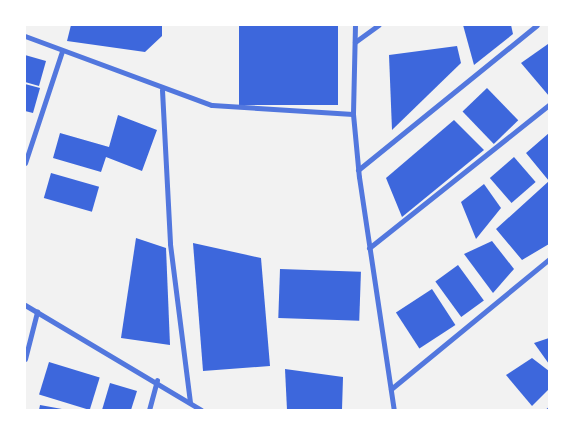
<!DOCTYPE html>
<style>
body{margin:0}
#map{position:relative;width:574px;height:435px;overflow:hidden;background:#f2f2f2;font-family:"Space Grotesk",sans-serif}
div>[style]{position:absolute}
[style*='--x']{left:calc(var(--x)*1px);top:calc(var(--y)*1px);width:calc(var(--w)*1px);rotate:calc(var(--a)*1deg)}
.building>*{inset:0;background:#3d67dc;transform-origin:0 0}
.minor>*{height:5px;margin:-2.5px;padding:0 2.5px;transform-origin:2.5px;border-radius:2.5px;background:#5277de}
span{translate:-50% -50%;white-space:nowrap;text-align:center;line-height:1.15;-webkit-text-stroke:4.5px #fff;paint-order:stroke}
.frame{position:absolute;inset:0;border:26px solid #fff;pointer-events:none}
</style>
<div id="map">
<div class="building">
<div style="clip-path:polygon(71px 25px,162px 25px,162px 36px,145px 52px,67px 41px)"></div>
<div style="left:239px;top:25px;width:99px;height:80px"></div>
<div style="clip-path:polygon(463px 25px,511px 25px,513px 34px,474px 65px)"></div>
<div style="clip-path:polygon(548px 44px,549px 45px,549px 96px,521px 63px)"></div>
<div style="clip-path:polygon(457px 46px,461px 63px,392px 130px,389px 55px)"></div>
<div style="clip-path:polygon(25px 55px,46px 61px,39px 86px,25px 82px)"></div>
<div style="clip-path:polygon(25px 84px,40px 88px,33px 113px,25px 111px)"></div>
<div style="left:487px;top:88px;width:45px;height:34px;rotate:46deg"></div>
<div style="clip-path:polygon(118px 115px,157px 130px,142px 171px,106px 157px,101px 172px,53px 158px,60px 133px,109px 147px)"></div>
<div style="clip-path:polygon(454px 120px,484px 150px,402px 217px,386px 178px)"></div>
<div style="clip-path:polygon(549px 133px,549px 244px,522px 260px,496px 229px,549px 181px,526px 153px)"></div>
<div style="left:514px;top:157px;width:33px;height:32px;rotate:49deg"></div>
<div style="left:51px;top:173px;width:50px;height:26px;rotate:16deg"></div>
<div style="clip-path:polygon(484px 184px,501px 208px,476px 239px,461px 202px)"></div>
<div style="clip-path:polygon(136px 238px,166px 248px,170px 345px,121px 338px)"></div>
<div style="clip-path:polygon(492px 241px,514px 269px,493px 293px,464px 254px)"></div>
<div style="clip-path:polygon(193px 243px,261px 258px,270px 366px,203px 371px)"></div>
<div style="left:458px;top:265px;width:44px;height:28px;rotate:54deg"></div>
<div style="left:280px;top:269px;width:81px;height:49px;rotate:2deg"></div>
<div style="left:432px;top:289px;width:43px;height:43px;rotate:57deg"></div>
<div style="clip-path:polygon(549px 338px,549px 364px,534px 343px)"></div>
<div style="clip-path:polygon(532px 358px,549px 371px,549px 389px,532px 406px,506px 375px)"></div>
<div style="left:49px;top:362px;width:53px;height:34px;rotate:17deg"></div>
<div style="clip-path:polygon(285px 369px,343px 377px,342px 410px,287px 410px)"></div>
<div style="clip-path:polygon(110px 383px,137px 391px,131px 410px,102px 410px)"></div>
<div style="clip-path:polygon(40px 405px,62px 409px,62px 410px,39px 410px)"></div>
</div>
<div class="minor">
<div style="--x:355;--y:25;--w:89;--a:91.3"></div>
<div style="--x:353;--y:114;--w:63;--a:84.6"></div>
<div style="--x:359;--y:177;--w:236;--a:81.5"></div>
<div style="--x:25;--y:36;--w:199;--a:20.3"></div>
<div style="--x:212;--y:105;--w:141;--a:3.7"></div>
<div style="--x:355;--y:42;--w:29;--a:-36"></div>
<div style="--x:162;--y:90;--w:154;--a:87"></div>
<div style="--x:170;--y:244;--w:159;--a:82.8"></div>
<div style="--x:25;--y:163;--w:118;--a:-71.7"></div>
<div style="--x:358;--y:170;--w:230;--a:-39"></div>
<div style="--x:369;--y:248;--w:230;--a:-38.5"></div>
<div style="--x:25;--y:305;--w:205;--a:30.8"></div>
<div style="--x:25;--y:359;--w:49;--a:-75.7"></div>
<div style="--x:391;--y:389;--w:205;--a:-39.4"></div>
<div style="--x:149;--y:410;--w:31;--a:-75"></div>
<div style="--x:548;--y:410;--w:1;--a:-45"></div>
</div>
<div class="frame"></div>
</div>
